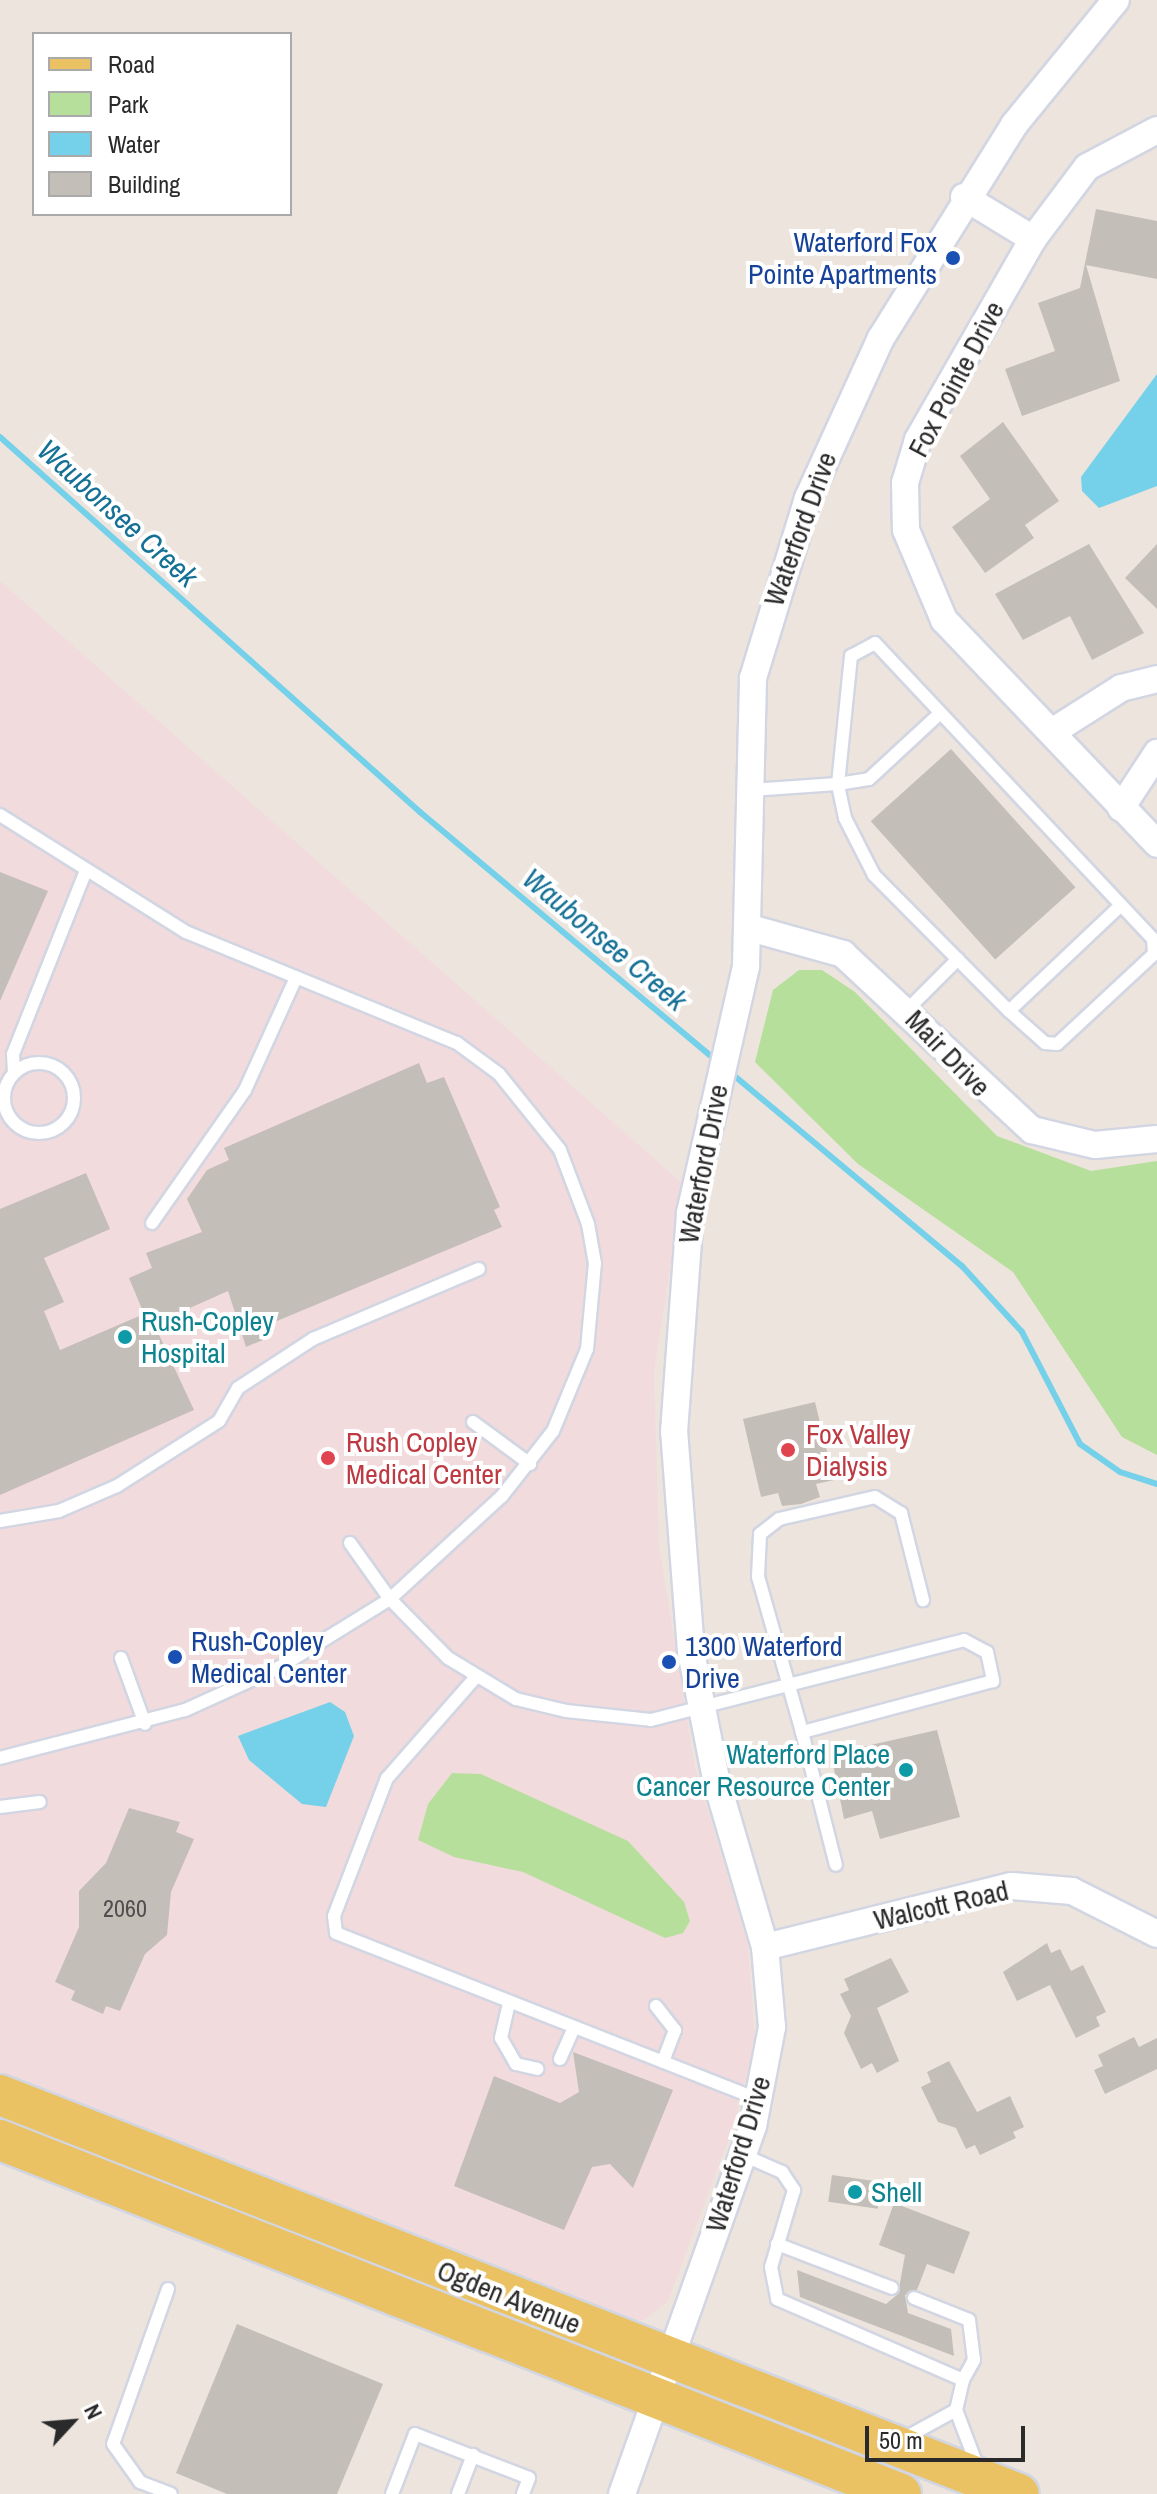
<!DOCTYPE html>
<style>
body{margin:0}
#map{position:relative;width:1157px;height:2494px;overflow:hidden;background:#ece4dd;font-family:"Archivo Narrow",sans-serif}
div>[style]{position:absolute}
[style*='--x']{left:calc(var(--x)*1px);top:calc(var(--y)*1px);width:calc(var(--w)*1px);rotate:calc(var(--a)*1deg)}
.medical>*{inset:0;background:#f2dbdd}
.green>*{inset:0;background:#b7df9c}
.water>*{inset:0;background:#75d1e9}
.stream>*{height:6px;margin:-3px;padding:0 3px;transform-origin:3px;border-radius:3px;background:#75d1e9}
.building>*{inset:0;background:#c4beb9;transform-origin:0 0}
.roads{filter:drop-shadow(2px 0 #d2d6e2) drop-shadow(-2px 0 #d2d6e2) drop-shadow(0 2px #d2d6e2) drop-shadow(0 -2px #d2d6e2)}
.lane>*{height:12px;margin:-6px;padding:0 6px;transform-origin:6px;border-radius:6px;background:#fff}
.lane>.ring{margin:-6px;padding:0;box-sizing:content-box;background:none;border:12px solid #fff;border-radius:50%}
.street>*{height:26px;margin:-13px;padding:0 13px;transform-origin:13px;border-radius:13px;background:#fff}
.primary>*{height:40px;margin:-20px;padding:0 20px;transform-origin:20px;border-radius:20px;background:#eac264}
.dots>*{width:22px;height:22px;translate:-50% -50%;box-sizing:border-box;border:4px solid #fff;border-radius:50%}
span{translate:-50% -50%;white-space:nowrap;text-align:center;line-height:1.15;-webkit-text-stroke:8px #fff;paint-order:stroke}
.number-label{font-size:24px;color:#504f4e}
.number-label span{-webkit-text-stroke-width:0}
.transit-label{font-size:28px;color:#164399}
.right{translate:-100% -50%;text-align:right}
.left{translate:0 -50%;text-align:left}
.street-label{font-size:28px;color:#2a2a2a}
.culture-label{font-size:28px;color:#0d838f}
.health-label{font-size:28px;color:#be3a42}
.water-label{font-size:30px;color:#147095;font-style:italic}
.legend{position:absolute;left:32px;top:32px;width:260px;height:184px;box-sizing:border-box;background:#fff;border:2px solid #aaa;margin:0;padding:10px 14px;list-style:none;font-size:24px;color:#2a2a2a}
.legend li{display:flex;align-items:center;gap:16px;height:40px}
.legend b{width:40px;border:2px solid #aaa}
.north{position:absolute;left:32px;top:2382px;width:80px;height:80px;-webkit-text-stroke:6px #fff;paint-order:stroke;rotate:64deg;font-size:22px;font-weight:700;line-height:32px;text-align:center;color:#2a2a2a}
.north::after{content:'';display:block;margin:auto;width:28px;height:36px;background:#2a2a2a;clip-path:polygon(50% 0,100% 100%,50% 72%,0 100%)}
.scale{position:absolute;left:865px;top:2426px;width:160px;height:36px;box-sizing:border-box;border:4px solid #2a2a2a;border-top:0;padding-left:10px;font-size:24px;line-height:28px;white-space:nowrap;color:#2a2a2a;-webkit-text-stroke:6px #fff;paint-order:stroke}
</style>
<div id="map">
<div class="medical">
<div style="clip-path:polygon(0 581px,683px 1184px,654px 1372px,659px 1545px,695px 1767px,748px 1945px,755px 2040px,735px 2122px,668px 2301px,644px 2320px,618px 2320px,0 2079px)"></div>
</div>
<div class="green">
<div style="clip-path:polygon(799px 970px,822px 970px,855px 992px,997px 1136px,1091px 1171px,1157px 1161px,1157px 1455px,1122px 1437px,1013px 1272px,858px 1164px,755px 1062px,773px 990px)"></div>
<div style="clip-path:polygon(452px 1773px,481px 1774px,628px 1841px,684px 1902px,690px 1921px,683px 1933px,665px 1938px,523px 1872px,454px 1857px,418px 1840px,428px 1804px)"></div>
<div style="clip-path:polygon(0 2116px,476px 2302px,279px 2236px,0 2125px)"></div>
</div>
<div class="water">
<div style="clip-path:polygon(1157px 374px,1157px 486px,1099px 508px,1082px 491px,1081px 477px)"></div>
<div style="clip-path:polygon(330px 1702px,345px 1712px,354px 1736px,326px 1807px,302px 1804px,249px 1760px,238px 1736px)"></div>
</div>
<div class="stream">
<div style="--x:0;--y:437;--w:563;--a:41.76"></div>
<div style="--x:420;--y:812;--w:386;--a:40"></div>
<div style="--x:731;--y:1073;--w:301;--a:39.9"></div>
<div style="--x:962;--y:1266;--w:89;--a:47.7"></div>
<div style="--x:1022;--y:1332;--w:126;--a:62.6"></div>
<div style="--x:1080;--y:1444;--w:49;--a:35"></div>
<div style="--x:1120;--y:1472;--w:39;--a:18"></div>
</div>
<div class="building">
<div style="clip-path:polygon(1096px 209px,1157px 221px,1157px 279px,1086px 265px,1120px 381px,1022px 416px,1005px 369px,1055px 351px,1038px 303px,1080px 288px)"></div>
<div style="clip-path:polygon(1003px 422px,1059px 501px,1025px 525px,1034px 538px,985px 573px,952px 527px,990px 499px,960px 456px)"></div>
<div style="clip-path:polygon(1089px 544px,1144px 633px,1092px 660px,1070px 616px,1023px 640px,995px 594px)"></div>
<div style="clip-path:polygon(1157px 544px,1157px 609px,1125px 578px)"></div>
<div style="left:951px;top:749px;width:186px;height:108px;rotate:48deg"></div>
<div style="clip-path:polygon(0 872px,48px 891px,0 1001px)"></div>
<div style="clip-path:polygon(419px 1063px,427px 1083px,444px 1077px,500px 1207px,494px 1210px,502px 1227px,265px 1326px,270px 1337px,246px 1347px,228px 1291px,154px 1324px,194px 1410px,0 1495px,0 1209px,86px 1173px,110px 1229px,44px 1258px,64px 1302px,44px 1311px,60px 1350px,144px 1314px,129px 1278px,152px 1268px,146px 1253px,202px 1232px,187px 1199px,207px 1170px,229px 1160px,224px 1148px)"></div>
<div style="clip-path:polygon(815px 1402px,834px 1480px,816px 1484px,820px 1497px,801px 1504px,782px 1506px,778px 1493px,761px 1497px,743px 1419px)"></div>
<div style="clip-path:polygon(937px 1730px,960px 1817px,880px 1839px,872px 1811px,844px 1819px,831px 1754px)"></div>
<div style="clip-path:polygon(129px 1808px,180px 1822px,176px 1832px,194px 1839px,171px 1892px,167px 1935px,145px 1954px,120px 2011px,106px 2006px,103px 2014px,71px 2000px,75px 1991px,55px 1982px,79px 1927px,79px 1891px,106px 1863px)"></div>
<div style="clip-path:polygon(1047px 1943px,1051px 1953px,1060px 1949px,1071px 1971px,1083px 1965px,1106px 2012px,1096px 2017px,1100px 2026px,1076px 2038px,1050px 1985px,1017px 2001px,1003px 1972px)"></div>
<div style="clip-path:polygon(891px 1958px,909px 1992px,877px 2008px,899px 2061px,877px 2073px,872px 2063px,861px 2069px,844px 2033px,851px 2016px,840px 1994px,849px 1990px,844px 1979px)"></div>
<div style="clip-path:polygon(1134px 2037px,1139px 2047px,1157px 2038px,1157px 2069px,1105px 2094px,1094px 2070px,1103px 2066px,1098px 2055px)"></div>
<div style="clip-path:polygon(573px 2052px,673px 2090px,633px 2188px,610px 2164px,592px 2167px,564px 2230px,454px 2186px,494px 2076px,560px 2103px,579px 2092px)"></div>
<div style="clip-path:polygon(949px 2061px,977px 2112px,1010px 2096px,1024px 2127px,1013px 2132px,1016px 2138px,980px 2155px,975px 2145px,966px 2149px,956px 2128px,938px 2122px,921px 2087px,931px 2082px,927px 2072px)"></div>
<div style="left:832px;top:2175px;width:50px;height:27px;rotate:8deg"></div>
<div style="clip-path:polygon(894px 2203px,970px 2232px,954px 2274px,927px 2264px,917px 2290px,905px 2295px,908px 2313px,951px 2329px,954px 2356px,800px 2297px,797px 2270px,886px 2304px,898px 2294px,905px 2255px,879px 2245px)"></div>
<div style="clip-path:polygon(237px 2324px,383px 2384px,337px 2494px,227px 2494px,176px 2473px)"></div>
</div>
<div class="roads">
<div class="lane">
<div style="--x:750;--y:790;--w:88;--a:-3.9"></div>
<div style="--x:838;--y:784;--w:129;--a:-84.2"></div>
<div style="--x:851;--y:656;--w:27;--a:-28"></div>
<div style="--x:875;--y:643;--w:406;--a:46.8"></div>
<div style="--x:1153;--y:939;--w:15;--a:86"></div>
<div style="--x:1154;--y:954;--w:132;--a:137.1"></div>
<div style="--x:1057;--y:1044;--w:12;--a:-175"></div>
<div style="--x:1045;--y:1043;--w:48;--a:-138.4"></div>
<div style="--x:1009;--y:1011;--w:192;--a:-134.8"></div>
<div style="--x:874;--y:875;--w:64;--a:-117"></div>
<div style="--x:845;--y:818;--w:35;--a:-102"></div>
<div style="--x:838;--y:784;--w:31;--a:-9"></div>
<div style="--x:869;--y:779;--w:94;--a:-42.8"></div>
<div style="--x:0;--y:815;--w:220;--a:32.2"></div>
<div style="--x:186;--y:932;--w:293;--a:22.3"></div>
<div style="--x:457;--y:1043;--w:52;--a:36.4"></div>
<div style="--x:499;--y:1074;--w:97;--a:51.2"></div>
<div style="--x:560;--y:1150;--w:79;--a:69.3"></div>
<div style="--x:588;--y:1224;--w:40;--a:80"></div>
<div style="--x:595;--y:1263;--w:86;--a:95.3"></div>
<div style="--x:587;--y:1349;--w:89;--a:112.5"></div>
<div style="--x:553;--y:1431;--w:83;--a:128.1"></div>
<div style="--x:502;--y:1496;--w:152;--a:137.4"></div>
<div style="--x:390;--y:1599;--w:129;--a:148.3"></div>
<div style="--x:280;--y:1667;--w:104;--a:155.6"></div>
<div style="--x:185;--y:1710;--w:191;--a:165.5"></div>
<div style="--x:907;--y:1010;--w:72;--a:-45"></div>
<div style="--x:1009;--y:1011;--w:153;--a:-43.4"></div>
<div class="ring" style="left:4px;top:1063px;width:58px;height:58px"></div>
<div style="--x:14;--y:1073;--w:19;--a:-93"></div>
<div style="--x:13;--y:1054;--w:195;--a:-68.3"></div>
<div style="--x:152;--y:1223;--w:162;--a:-55"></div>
<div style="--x:245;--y:1090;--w:119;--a:-65.6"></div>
<div style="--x:473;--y:1422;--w:71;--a:36.4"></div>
<div style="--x:0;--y:1521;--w:60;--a:-9.6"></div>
<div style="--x:59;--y:1511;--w:63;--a:-23.3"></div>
<div style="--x:117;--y:1486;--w:121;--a:-32.5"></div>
<div style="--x:219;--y:1421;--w:38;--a:-60"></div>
<div style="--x:238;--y:1388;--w:90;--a:-33.2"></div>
<div style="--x:313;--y:1339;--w:180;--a:-22.9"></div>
<div style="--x:350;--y:1543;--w:69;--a:54.5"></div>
<div style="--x:390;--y:1599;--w:83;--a:45.5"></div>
<div style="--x:448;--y:1658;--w:79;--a:31.1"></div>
<div style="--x:516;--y:1699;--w:51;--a:13.5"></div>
<div style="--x:566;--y:1711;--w:85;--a:6"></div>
<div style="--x:651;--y:1720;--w:323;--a:-14.3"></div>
<div style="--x:964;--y:1640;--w:26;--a:28"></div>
<div style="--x:987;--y:1652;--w:30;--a:78"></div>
<div style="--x:993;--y:1681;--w:198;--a:165"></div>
<div style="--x:802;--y:1732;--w:137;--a:75.7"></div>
<div style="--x:121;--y:1658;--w:70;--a:70"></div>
<div style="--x:475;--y:1678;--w:133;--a:131.3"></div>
<div style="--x:387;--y:1778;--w:148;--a:111"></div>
<div style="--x:334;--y:1916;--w:17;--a:83"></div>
<div style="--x:336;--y:1933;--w:455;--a:21.5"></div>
<div style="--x:802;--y:1732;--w:161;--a:-105.8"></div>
<div style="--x:758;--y:1577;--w:43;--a:-87.3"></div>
<div style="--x:760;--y:1534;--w:24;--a:-38"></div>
<div style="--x:779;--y:1519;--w:98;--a:-12.9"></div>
<div style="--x:875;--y:1497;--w:31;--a:32"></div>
<div style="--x:901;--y:1513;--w:90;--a:75.8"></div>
<div style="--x:0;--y:1807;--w:40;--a:-7.1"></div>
<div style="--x:509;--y:2003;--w:36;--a:103"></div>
<div style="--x:501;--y:2038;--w:30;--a:60"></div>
<div style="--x:516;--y:2064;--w:22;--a:13"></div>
<div style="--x:656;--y:2006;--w:31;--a:52"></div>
<div style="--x:675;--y:2030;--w:34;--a:111"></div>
<div style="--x:560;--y:2059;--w:34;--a:-66"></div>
<div style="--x:743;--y:2155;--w:43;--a:23.6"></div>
<div style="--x:782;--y:2172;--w:22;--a:56"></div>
<div style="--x:794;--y:2190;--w:80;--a:106.6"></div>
<div style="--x:771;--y:2267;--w:33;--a:79"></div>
<div style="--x:777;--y:2299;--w:203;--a:23.5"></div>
<div style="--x:963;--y:2380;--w:31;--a:103"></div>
<div style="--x:956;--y:2410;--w:62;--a:69.2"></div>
<div style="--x:777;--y:2244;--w:123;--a:20.9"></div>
<div style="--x:168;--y:2289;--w:164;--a:109.5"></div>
<div style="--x:113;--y:2444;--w:47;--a:54.6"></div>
<div style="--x:140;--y:2482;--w:33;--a:21"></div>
<div style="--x:914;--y:2298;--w:59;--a:21.8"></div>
<div style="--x:969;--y:2320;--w:40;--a:82.9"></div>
<div style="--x:974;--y:2360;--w:23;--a:119"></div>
<div style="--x:903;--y:2439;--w:60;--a:-28.7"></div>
<div style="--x:392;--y:2494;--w:64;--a:-69"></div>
<div style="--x:415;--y:2434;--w:122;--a:21.1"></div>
<div style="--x:529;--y:2478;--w:17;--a:111"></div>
<div style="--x:458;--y:2494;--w:42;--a:-69"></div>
</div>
<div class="street">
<div style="--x:1157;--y:130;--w:79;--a:152.1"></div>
<div style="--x:1087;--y:167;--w:90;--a:126.9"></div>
<div style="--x:1033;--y:239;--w:232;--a:119.8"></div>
<div style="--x:918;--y:440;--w:45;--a:106.8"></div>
<div style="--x:905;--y:483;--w:47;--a:88.8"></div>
<div style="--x:906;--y:530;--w:98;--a:67.1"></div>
<div style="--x:944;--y:620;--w:309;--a:46.4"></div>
<div style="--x:964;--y:197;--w:81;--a:31.3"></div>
<div style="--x:1052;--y:732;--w:82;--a:-32.5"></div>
<div style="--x:1121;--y:688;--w:37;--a:-14"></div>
<div style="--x:1121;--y:808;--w:66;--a:-56.8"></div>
<div style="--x:750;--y:928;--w:97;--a:15.6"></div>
<div style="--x:843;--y:954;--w:258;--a:43"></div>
<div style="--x:1032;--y:1130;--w:65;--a:13.4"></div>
<div style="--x:1095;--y:1145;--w:62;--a:-5.5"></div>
<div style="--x:765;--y:1947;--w:254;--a:-13.9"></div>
<div style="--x:1012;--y:1886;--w:60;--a:4.8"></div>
<div style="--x:1072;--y:1891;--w:95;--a:26.8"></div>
<div style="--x:622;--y:2494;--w:391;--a:-70.4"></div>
<div style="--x:753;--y:2126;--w:101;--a:-79.1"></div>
<div style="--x:772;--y:2027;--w:80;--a:-95"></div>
<div style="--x:765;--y:1947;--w:175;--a:-106.3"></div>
<div style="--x:716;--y:1779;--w:130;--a:-101.1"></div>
<div style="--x:691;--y:1651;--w:220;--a:-94.4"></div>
<div style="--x:674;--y:1432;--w:220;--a:-85.8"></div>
<div style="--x:690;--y:1213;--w:253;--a:-77.2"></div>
<div style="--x:746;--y:966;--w:288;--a:-88.6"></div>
<div style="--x:753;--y:678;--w:188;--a:-73"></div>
<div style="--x:808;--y:498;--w:176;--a:-65.5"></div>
<div style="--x:881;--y:338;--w:251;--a:-58"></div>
<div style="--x:1014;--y:125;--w:161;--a:-50.8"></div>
</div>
<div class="primary">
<div style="--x:0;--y:2095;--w:1094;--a:21.38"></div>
<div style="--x:0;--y:2140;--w:968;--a:21.45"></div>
</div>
</div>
<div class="dots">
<div style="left:953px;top:258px;background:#1a4fb4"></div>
<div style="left:125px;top:1337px;background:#0f9aa8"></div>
<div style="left:788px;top:1450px;background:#e0444e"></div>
<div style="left:328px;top:1458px;background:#e0444e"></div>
<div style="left:175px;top:1657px;background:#1a4fb4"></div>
<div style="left:669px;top:1662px;background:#1a4fb4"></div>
<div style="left:906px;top:1770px;background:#0f9aa8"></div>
<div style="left:855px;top:2192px;background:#0f9aa8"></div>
</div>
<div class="number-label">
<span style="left:125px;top:1909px">2060</span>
</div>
<div class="transit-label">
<span class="right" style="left:937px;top:258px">Waterford Fox<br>Pointe Apartments</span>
<span class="left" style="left:191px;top:1657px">Rush-Copley<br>Medical Center</span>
<span class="left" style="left:685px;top:1662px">1300 Waterford<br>Drive</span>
</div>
<div class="street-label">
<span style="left:956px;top:379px;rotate:-62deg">Fox Pointe Drive</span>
<span style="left:800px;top:529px;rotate:-70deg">Waterford Drive</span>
<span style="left:948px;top:1053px;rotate:46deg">Mair Drive</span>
<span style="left:703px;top:1164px;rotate:-79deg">Waterford Drive</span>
<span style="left:941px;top:1905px;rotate:-13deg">Walcott Road</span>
<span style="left:738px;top:2154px;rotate:-73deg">Waterford Drive</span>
<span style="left:509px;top:2297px;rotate:22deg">Ogden Avenue</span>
</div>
<div class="culture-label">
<span class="left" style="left:141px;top:1337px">Rush-Copley<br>Hospital</span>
<span class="right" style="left:890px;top:1770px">Waterford Place<br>Cancer Resource Center</span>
<span class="left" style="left:871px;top:2192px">Shell</span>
</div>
<div class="health-label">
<span class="left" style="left:806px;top:1450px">Fox Valley<br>Dialysis</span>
<span class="left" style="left:346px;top:1458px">Rush Copley<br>Medical Center</span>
</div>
<div class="water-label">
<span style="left:118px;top:513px;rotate:42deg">Waubonsee Creek</span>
<span style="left:605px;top:939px;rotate:40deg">Waubonsee Creek</span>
</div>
<ul class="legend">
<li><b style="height:10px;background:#eac264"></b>Road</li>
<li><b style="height:22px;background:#b7df9c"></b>Park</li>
<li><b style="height:22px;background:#75d1e9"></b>Water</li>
<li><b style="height:22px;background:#c4beb9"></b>Building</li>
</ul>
<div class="north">N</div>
<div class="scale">50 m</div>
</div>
